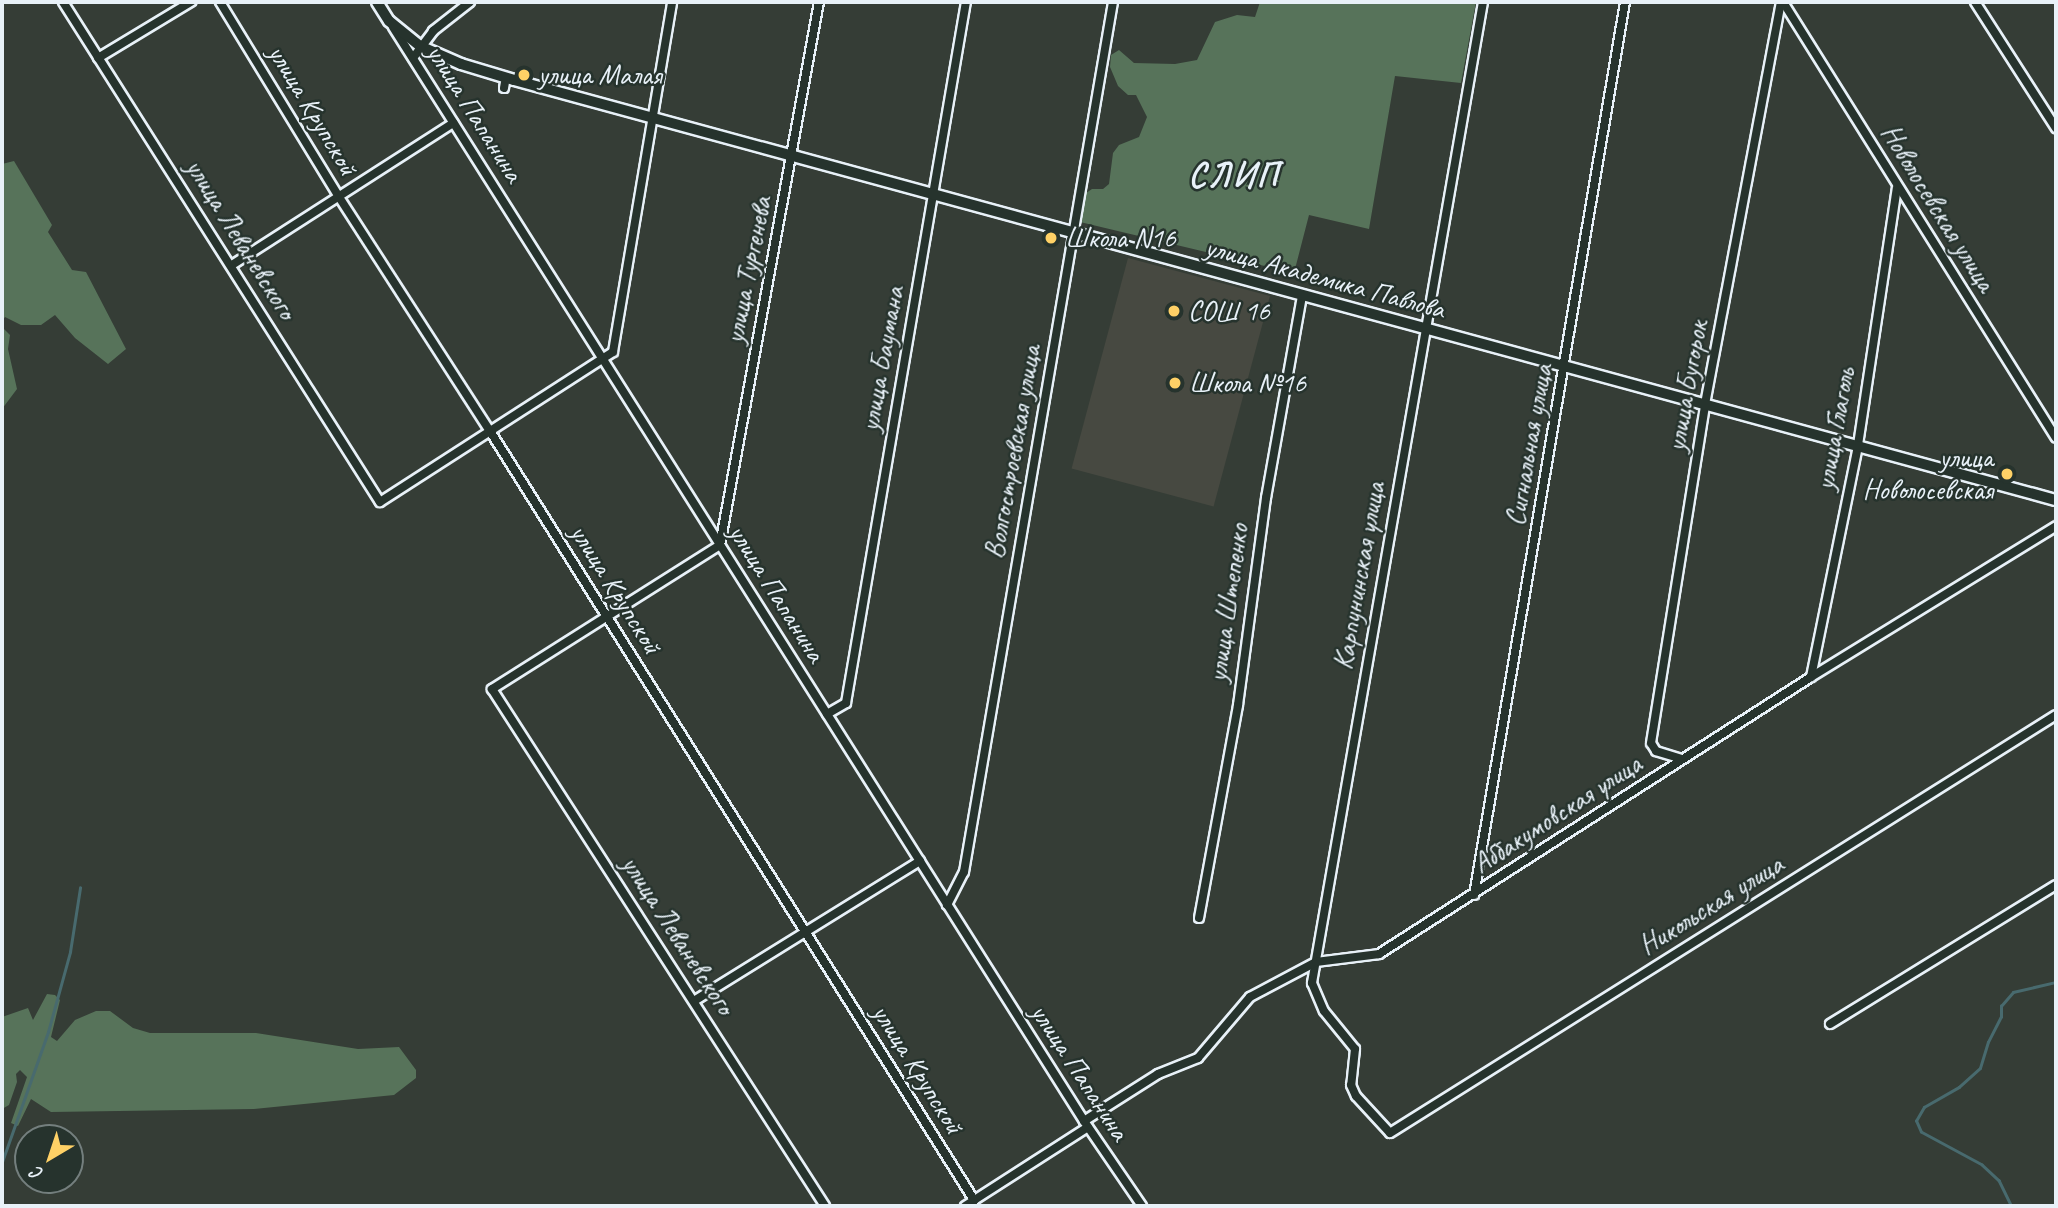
<!DOCTYPE html>
<meta charset="utf-8">
<style>
body{margin:0}
#map{position:relative;width:2058px;height:1208px;overflow:hidden;background:#353d36;font-family:Caveat,sans-serif}
div>[style]{position:absolute}
[style*='--x']{left:calc(var(--x)*1px);top:calc(var(--y)*1px);width:calc(var(--w)*1px);rotate:calc(var(--a)*1deg)}
.built>*{inset:0;background:#474941;transform-origin:0 0}
.green>*{inset:0;background:#57735a}
.stream>*{height:2.5px;margin:-1.25px;padding:0 1.25px;transform-origin:1.25px;border-radius:1.25px;background:#486a6e}
.roads{filter:drop-shadow(2px 0 #e8f1f8) drop-shadow(-2px 0 #e8f1f8) drop-shadow(0 2px #e8f1f8) drop-shadow(0 -2px #e8f1f8)}
.minor>*{height:8px;margin:-4px;padding:0 4px;transform-origin:4px;border-radius:4px;background:#26332d}
.tertiary>*{height:10px;margin:-5px;padding:0 5px;transform-origin:5px;border-radius:5px;background:#26332d}
.dots>*{width:19px;height:19px;translate:-50% -50%;box-sizing:border-box;border:4px solid #26332d;border-radius:50%}
span{translate:-50% -50%;white-space:nowrap;text-align:center;line-height:1.15;-webkit-text-stroke:5px #26332d;paint-order:stroke}
.poi-label{font-size:28px;color:#e8f1f8}
.left{translate:0 -50%;text-align:left}
.right{translate:-100% -50%;text-align:right}
.street-label{font-size:28px;color:#e8f1f8}
.district-label{font-size:35px;color:#e8f1f8;font-weight:700;letter-spacing:2px}
.frame{position:absolute;inset:0;border:4px solid #e8f1f8;pointer-events:none}
.north{position:absolute;left:14px;top:1124px;width:70px;height:70px;box-sizing:border-box;background:#26332d;border:2px solid #747f7e;border-radius:50%;rotate:219deg;font-size:19px;font-weight:700;line-height:28px;text-align:center;color:#e8f1f8}
.north::after{content:'';display:block;margin:auto;width:24px;height:32px;background:#ffd166;clip-path:polygon(50% 0,100% 100%,50% 72%,0 100%)}
</style>
<div id="map">
<div class="built">
<div style="left:1128px;top:258px;width:147px;height:218px;rotate:15deg"></div>
</div>
<div class="green">
<div style="clip-path:polygon(1260px 2px,1476px 2px,1461px 83px,1395px 76px,1369px 229px,1309px 215px,1294px 273px,1080px 222px,1086px 193px,1092px 189px,1103px 189px,1109px 184px,1113px 153px,1119px 145px,1139px 137px,1147px 117px,1136px 95px,1128px 95px,1118px 86px,1110px 67px,1111px 55px,1119px 50px,1134px 63px,1175px 64px,1197px 60px,1215px 22px,1237px 15px,1255px 17px)"></div>
<div style="clip-path:polygon(14px 161px,52px 225px,48px 232px,72px 270px,86px 272px,126px 349px,108px 364px,75px 338px,55px 315px,41px 325px,21px 325px,5px 317px,2px 321px,2px 164px)"></div>
<div style="clip-path:polygon(2px 327px,10px 335px,8px 349px,17px 389px,2px 409px)"></div>
<div style="clip-path:polygon(47px 994px,55px 995px,60px 1000px,51px 1037px,57px 1041px,75px 1020px,96px 1011px,110px 1011px,133px 1028px,150px 1033px,256px 1033px,358px 1049px,399px 1047px,416px 1070px,416px 1078px,394px 1095px,254px 1109px,51px 1112px,31px 1099px,18px 1126px,11px 1123px,27px 1077px,20px 1070px,16px 1074px,17px 1082px,9px 1105px,2px 1109px,2px 1017px,28px 1008px,33px 1020px)"></div>
</div>
<div class="stream">
<div style="--x:2;--y:1162;--w:138;--a:-70.5"></div>
<div style="--x:48;--y:1032;--w:83;--a:-74.6"></div>
<div style="--x:70;--y:952;--w:65;--a:-81.1"></div>
<div style="--x:2011;--y:1206;--w:28;--a:-116"></div>
<div style="--x:1999;--y:1181;--w:23;--a:-137"></div>
<div style="--x:1982;--y:1165;--w:69;--a:-151.6"></div>
<div style="--x:1921;--y:1132;--w:12;--a:-114"></div>
<div style="--x:1916;--y:1121;--w:16;--a:-60"></div>
<div style="--x:1924;--y:1107;--w:40;--a:-29.7"></div>
<div style="--x:1959;--y:1087;--w:28;--a:-42"></div>
<div style="--x:1980;--y:1068;--w:27;--a:-73"></div>
<div style="--x:1988;--y:1042;--w:28;--a:-63"></div>
<div style="--x:2001;--y:1017;--w:11;--a:-90"></div>
<div style="--x:2001;--y:1006;--w:18;--a:-49"></div>
<div style="--x:2013;--y:992;--w:44;--a:-13.1"></div>
</div>
<div class="roads">
<div class="minor">
<div style="--x:63;--y:2;--w:592;--a:57.63"></div>
<div style="--x:380;--y:502;--w:277;--a:-32.8"></div>
<div style="--x:613;--y:352;--w:355;--a:-80.4"></div>
<div style="--x:220;--y:2;--w:228;--a:58.6"></div>
<div style="--x:339;--y:197;--w:278;--a:57.2"></div>
<div style="--x:490;--y:431;--w:909;--a:57.81"></div>
<div style="--x:819;--y:2;--w:552;--a:100.33"></div>
<div style="--x:720;--y:545;--w:270;--a:147.7"></div>
<div style="--x:492;--y:689;--w:615;--a:57.21"></div>
<div style="--x:1483;--y:2;--w:996;--a:99.89"></div>
<div style="--x:1312;--y:983;--w:30;--a:67"></div>
<div style="--x:1324;--y:1011;--w:49;--a:50.8"></div>
<div style="--x:1355;--y:1049;--w:36;--a:96"></div>
<div style="--x:1351;--y:1085;--w:12;--a:66"></div>
<div style="--x:1356;--y:1096;--w:50;--a:47.4"></div>
<div style="--x:1390;--y:1133;--w:786;--a:-32.11"></div>
<div style="--x:1783;--y:2;--w:514;--a:57.95"></div>
<div style="--x:1975;--y:2;--w:150;--a:57.3"></div>
<div style="--x:393;--y:27;--w:1294;--a:57.72"></div>
<div style="--x:1084;--y:1121;--w:103;--a:55.7"></div>
<div style="--x:98;--y:58;--w:109;--a:-31.1"></div>
<div style="--x:413;--y:58;--w:34;--a:-53"></div>
<div style="--x:433;--y:31;--w:47;--a:-38.1"></div>
<div style="--x:504;--y:88;--w:11;--a:-80"></div>
<div style="--x:232;--y:265;--w:263;--a:-32.7"></div>
<div style="--x:1811;--y:677;--w:237;--a:-78.5"></div>
<div style="--x:1858;--y:445;--w:260;--a:-81.4"></div>
<div style="--x:827;--y:714;--w:22;--a:-30"></div>
<div style="--x:846;--y:703;--w:711;--a:-80.29"></div>
<div style="--x:1682;--y:759;--w:27;--a:-163"></div>
<div style="--x:1656;--y:751;--w:9;--a:-122"></div>
<div style="--x:1651;--y:743;--w:343;--a:-80.9"></div>
<div style="--x:1705;--y:404;--w:409;--a:-79.3"></div>
<div style="--x:1474;--y:895;--w:906;--a:-80.4"></div>
<div style="--x:947;--y:905;--w:37;--a:-63"></div>
<div style="--x:964;--y:872;--w:883;--a:-80.28"></div>
<div style="--x:1199;--y:918;--w:217;--a:-79.6"></div>
<div style="--x:1238;--y:705;--w:209;--a:-82.3"></div>
<div style="--x:1266;--y:498;--w:206;--a:-79.9"></div>
<div style="--x:694;--y:1001;--w:266;--a:-31.8"></div>
<div style="--x:1830;--y:1024;--w:265;--a:-31.6"></div>
<div style="--x:1084;--y:1121;--w:88;--a:-32.4"></div>
<div style="--x:1158;--y:1074;--w:43;--a:-21.8"></div>
<div style="--x:1198;--y:1058;--w:80;--a:-49.6"></div>
<div style="--x:1250;--y:997;--w:75;--a:-27.9"></div>
<div style="--x:1316;--y:962;--w:64;--a:-7.2"></div>
<div style="--x:1379;--y:954;--w:513;--a:-32.67"></div>
<div style="--x:1811;--y:677;--w:288;--a:-31.6"></div>
<div style="--x:965;--y:1206;--w:146;--a:-32.7"></div>
</div>
<div class="tertiary">
<div style="--x:377;--y:2;--w:22;--a:58"></div>
<div style="--x:389;--y:21;--w:40;--a:39"></div>
<div style="--x:420;--y:46;--w:45;--a:23.7"></div>
<div style="--x:461;--y:64;--w:55;--a:16.8"></div>
<div style="--x:514;--y:80;--w:1598;--a:15.24"></div>
</div>
</div>
<div class="dots">
<div style="left:524px;top:75px;background:#ffd166"></div>
<div style="left:1051px;top:238px;background:#ffd166"></div>
<div style="left:1174px;top:311px;background:#ffd166"></div>
<div style="left:1175px;top:383px;background:#ffd166"></div>
<div style="left:2007px;top:474px;background:#ffd166"></div>
</div>
<div class="poi-label">
<span class="left" style="left:538px;top:75px">улица Малая</span>
<span class="left" style="left:1065px;top:238px">Школа N16</span>
<span class="left" style="left:1188px;top:311px">СОШ 16</span>
<span class="left" style="left:1189px;top:383px">Школа №16</span>
<span class="right" style="left:1993px;top:474px">улица<br>Новолосевская</span>
</div>
<div class="street-label">
<span style="left:313px;top:110px;rotate:59deg">улица Крупской</span>
<span style="left:475px;top:113px;rotate:58deg">улица Папанина</span>
<span style="left:1938px;top:208px;rotate:58deg">Новолосевская улица</span>
<span style="left:241px;top:239px;rotate:58deg">улица Леваневского</span>
<span style="left:748px;top:270px;rotate:-79deg">улица Тургенева</span>
<span style="left:1325px;top:278px;rotate:15deg">улица Академика Павлова</span>
<span style="left:882px;top:359px;rotate:-80deg">улица Баумана</span>
<span style="left:1687px;top:386px;rotate:-80deg">улица Бугорок</span>
<span style="left:1835px;top:429px;rotate:-80deg">улица Глаголь</span>
<span style="left:1529px;top:445px;rotate:-80deg">Сигнальная улица</span>
<span style="left:1013px;top:452px;rotate:-80deg">Волгостроевская улица</span>
<span style="left:1359px;top:576px;rotate:-80deg">Карпунинская улица</span>
<span style="left:616px;top:589px;rotate:58deg">улица Крупской</span>
<span style="left:777px;top:593px;rotate:58deg">улица Папанина</span>
<span style="left:1228px;top:603px;rotate:-82deg">улица Штепенко</span>
<span style="left:1557px;top:814px;rotate:-33deg">Аббакумовская улица</span>
<span style="left:1711px;top:905px;rotate:-32deg">Никольская улица</span>
<span style="left:678px;top:935px;rotate:57deg">улица Леваневского</span>
<span style="left:918px;top:1069px;rotate:58deg">улица Крупской</span>
<span style="left:1080px;top:1072px;rotate:57deg">улица Папанина</span>
</div>
<div class="district-label">
<span style="left:1234px;top:175px">СЛИП</span>
</div>
<div class="frame"></div>
<div class="north">С</div>
</div>
